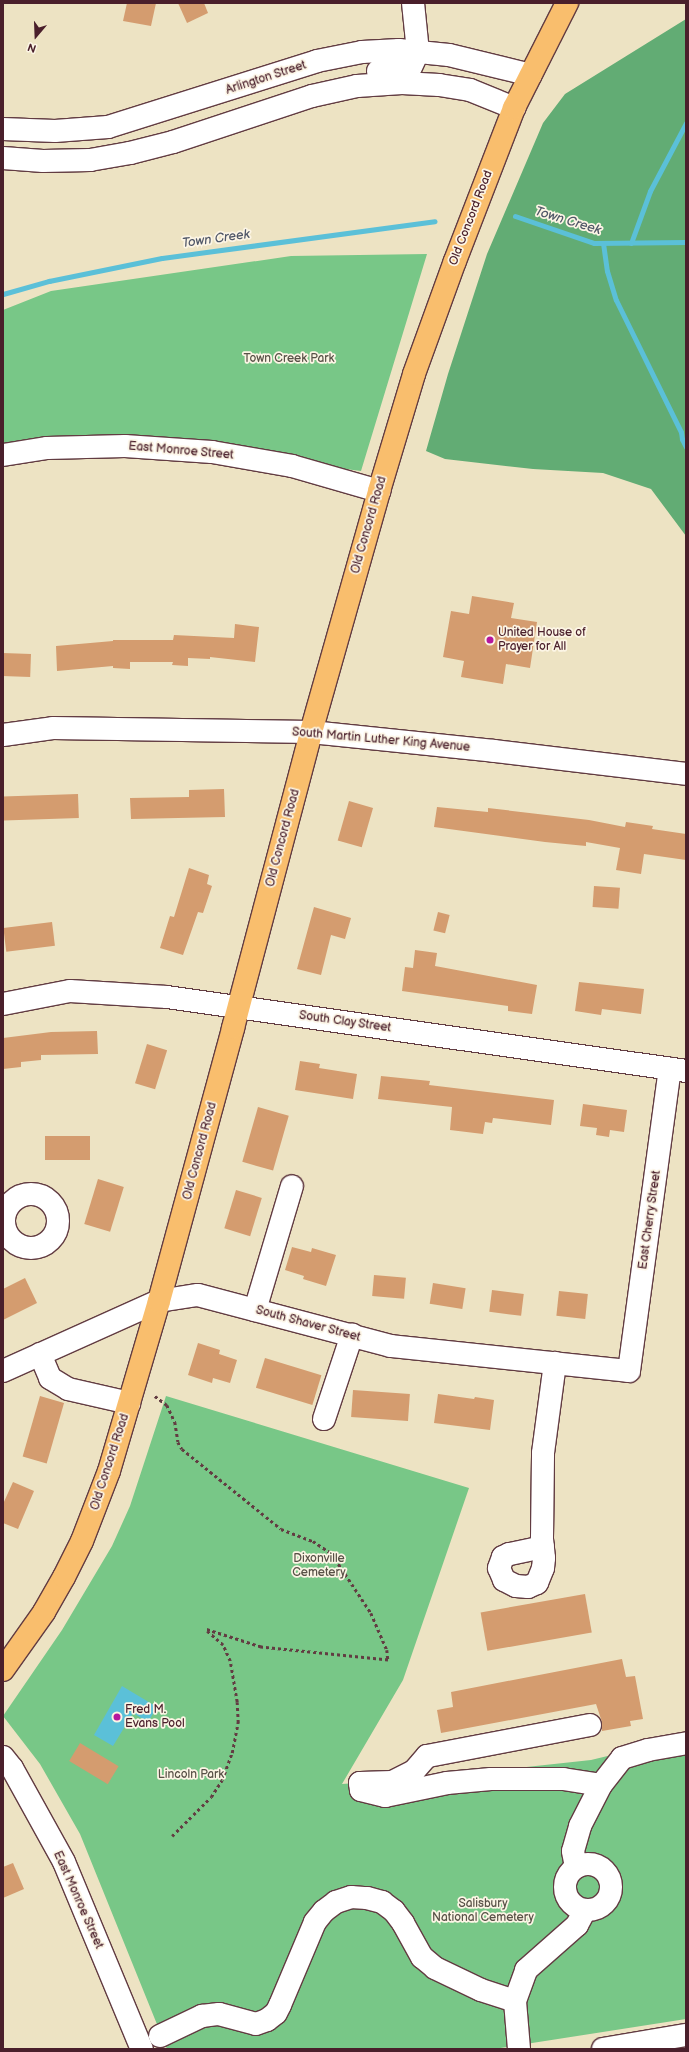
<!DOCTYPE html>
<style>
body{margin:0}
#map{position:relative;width:689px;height:2052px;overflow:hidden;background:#ede3c3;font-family:"Balsamiq Sans",sans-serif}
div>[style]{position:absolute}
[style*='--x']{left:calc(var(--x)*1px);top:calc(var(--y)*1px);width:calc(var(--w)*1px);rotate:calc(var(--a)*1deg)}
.green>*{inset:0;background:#78c787}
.forest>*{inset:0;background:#62ac74}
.water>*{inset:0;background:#5bc0d8}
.stream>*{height:5px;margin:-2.5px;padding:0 2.5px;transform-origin:2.5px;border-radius:2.5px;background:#5bc0d8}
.building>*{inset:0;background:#d49c6f;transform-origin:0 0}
.path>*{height:2.5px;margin-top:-1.25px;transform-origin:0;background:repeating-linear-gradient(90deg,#623c42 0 3px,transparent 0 6px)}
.roads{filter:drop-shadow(1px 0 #623c42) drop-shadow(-1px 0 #623c42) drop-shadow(0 1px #623c42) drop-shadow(0 -1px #623c42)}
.minor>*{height:22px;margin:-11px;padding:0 11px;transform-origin:11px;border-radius:11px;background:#fff}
.minor>.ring{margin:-11px;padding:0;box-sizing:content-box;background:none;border:22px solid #fff;border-radius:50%}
.major>*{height:22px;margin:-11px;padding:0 11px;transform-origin:11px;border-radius:11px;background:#f9be6d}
.dots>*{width:11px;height:11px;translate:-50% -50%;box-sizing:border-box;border:2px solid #fcf5e5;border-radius:50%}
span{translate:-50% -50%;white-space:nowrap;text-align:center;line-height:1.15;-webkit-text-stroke:3.5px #fcf5e5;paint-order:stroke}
.street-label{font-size:12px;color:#4a1f2b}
.park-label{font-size:12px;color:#585147}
.poi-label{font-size:12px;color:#4a1f2b}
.left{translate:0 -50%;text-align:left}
.water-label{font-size:13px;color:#505768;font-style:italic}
.frame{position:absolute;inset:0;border:4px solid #4a1f2b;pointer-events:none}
.north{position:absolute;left:16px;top:16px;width:40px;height:40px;-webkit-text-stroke:3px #fcf5e5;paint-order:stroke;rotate:199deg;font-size:11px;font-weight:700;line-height:16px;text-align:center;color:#4a1f2b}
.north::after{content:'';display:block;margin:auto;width:14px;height:18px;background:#4a1f2b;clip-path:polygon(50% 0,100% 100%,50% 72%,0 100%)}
</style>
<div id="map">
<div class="green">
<div style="clip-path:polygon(427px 254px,361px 471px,212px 452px,3px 455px,3px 310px,51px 291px,291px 256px)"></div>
<div style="clip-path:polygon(166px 1396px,469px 1488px,403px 1680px,342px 1784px,427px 1778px,591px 1760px,686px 1737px,686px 2019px,494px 2049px,167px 2049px,80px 1834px,40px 1764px,3px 1716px,62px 1630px,112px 1546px,130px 1506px)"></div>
</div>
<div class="forest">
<div style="clip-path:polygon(686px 19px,686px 536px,651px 489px,603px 473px,533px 469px,445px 459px,426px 451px,448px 374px,487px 254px,543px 123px,565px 94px)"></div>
</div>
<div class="water">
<div style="clip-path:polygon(122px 1686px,157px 1707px,148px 1722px,133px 1713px,113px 1746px,94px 1735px)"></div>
</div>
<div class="stream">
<div style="--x:515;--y:216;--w:83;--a:18.9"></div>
<div style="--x:594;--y:243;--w:92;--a:-0.6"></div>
<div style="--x:603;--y:243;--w:28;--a:82"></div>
<div style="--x:607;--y:271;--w:30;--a:73"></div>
<div style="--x:616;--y:300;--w:147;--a:63.8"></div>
<div style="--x:681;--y:432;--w:7;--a:82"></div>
<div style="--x:682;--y:439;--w:9;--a:63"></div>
<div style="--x:631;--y:243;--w:55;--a:-69.9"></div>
<div style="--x:650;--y:191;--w:77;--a:-62.1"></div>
<div style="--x:3;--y:294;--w:48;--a:-15.8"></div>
<div style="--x:49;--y:281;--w:115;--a:-11.5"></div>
<div style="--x:162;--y:258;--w:275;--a:-7.7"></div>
</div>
<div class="building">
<div style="clip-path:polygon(127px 3px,156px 3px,151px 26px,123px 21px)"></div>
<div style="clip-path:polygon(178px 3px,204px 3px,208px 13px,187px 23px)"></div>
<div style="clip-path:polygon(472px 596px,514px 603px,511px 618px,537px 622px,530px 668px,506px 664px,503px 684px,461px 677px,464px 661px,443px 657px,451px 611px,469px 614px)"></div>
<div style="clip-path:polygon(235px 624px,259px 627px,255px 662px,210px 657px,210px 659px,188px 658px,188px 666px,172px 665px,173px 662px,130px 662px,130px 669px,113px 668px,113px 666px,57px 671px,56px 646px,113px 641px,113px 640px,173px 640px,174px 635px,234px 638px)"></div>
<div style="left:3px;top:653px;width:28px;height:23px;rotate:2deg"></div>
<div style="clip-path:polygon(224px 789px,225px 817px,131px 819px,130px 798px,189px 797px,189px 790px)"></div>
<div style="left:78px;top:794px;width:24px;height:75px;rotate:88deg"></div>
<div style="left:349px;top:801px;width:25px;height:41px;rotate:16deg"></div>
<div style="clip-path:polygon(437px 807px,488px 812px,488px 808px,589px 820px,625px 827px,626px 822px,653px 826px,652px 829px,686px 834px,686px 860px,644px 854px,641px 874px,616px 870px,620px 848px,586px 842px,586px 846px,545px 842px,434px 827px)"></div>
<div style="clip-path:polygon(189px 868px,209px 875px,207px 884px,212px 886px,203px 913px,198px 912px,183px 955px,160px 948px,170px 916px,174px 917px)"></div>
<div style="left:594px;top:886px;width:26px;height:21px;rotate:4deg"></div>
<div style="clip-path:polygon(314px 907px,351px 918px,345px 939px,331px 935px,321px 975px,297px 969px)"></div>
<div style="left:438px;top:912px;width:12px;height:19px;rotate:14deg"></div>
<div style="left:52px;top:922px;width:24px;height:49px;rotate:83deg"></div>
<div style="clip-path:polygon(415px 950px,437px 953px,435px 966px,537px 985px,532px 1014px,508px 1011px,508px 1006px,402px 991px,405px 967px,413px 968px)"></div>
<div style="clip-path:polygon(579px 982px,644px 989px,641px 1014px,602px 1009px,601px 1015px,575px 1011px)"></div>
<div style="clip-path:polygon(97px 1031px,98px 1054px,41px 1055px,41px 1060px,21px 1062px,21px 1067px,3px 1069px,3px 1038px,51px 1032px)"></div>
<div style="left:147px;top:1044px;width:21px;height:41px;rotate:17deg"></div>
<div style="clip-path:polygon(300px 1061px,320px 1064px,319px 1068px,357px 1074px,353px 1099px,295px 1090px)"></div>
<div style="clip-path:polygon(381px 1076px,430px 1081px,429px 1085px,554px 1100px,551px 1125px,493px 1118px,492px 1123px,485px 1122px,483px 1134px,450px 1130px,452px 1107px,378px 1099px)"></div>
<div style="clip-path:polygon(583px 1104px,627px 1110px,624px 1132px,610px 1130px,609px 1137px,596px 1135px,597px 1128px,580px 1126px)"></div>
<div style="left:258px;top:1107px;width:32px;height:57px;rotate:16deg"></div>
<div style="left:90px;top:1136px;width:24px;height:45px;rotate:90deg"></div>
<div style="left:98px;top:1179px;width:27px;height:47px;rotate:17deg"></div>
<div style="left:236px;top:1190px;width:27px;height:40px;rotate:17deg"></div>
<div style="clip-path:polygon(292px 1247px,311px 1252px,312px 1248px,336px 1255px,326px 1286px,303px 1279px,304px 1276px,285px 1270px)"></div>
<div style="left:374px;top:1275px;width:32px;height:21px;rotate:5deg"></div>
<div style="clip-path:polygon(25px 1278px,37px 1303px,3px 1320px,3px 1289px)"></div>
<div style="left:433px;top:1283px;width:33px;height:21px;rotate:9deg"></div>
<div style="left:492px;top:1290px;width:32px;height:22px;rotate:7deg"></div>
<div style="left:559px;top:1291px;width:29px;height:25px;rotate:6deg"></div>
<div style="clip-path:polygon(198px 1343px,220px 1350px,219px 1354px,237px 1360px,230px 1383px,213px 1378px,212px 1383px,188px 1375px)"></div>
<div style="left:265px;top:1358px;width:59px;height:31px;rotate:17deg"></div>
<div style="left:353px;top:1390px;width:57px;height:27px;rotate:4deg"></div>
<div style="clip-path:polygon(438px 1394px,474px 1399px,475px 1397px,494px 1400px,490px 1430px,434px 1423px)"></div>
<div style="left:40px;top:1396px;width:25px;height:63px;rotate:16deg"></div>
<div style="clip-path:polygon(13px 1482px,34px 1491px,18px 1529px,3px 1523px,3px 1504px)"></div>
<div style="left:585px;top:1594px;width:39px;height:106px;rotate:80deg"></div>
<div style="clip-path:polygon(622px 1659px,626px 1677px,635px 1676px,643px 1719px,630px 1721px,631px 1726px,602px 1731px,602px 1722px,596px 1704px,441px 1733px,437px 1710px,453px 1707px,451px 1692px)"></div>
<div style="left:80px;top:1743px;width:45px;height:21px;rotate:31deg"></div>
<div style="clip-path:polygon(13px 1863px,24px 1889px,3px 1898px,3px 1867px)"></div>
</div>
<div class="path">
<div style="--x:155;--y:1396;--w:15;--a:37"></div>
<div style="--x:167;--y:1405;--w:19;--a:65"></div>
<div style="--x:175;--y:1422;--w:20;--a:81"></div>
<div style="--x:178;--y:1442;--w:8;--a:60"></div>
<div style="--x:182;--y:1449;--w:127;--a:38.9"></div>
<div style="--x:281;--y:1529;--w:34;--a:21"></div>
<div style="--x:313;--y:1541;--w:23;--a:34"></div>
<div style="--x:332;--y:1554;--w:71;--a:56.5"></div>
<div style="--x:371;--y:1613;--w:40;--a:66.6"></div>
<div style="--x:387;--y:1650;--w:10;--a:84"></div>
<div style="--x:388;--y:1660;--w:128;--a:-174.2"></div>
<div style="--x:261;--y:1647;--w:59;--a:-162.2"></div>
<div style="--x:172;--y:1836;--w:55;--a:-45"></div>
<div style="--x:211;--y:1797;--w:20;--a:-57"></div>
<div style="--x:222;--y:1780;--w:29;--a:-70"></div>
<div style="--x:232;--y:1753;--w:31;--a:-79"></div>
<div style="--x:238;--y:1723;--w:21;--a:-93"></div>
<div style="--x:237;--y:1702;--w:42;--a:-99.7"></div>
<div style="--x:230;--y:1661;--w:17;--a:-114"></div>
<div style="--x:223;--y:1645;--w:21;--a:-139"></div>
</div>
<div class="roads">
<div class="minor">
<div style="--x:378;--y:71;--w:21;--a:-3"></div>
<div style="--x:399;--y:70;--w:12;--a:-14"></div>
<div style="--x:411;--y:67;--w:17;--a:-65"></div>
<div style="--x:418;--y:52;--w:49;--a:-95.8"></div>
<div style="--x:3;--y:129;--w:52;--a:2.2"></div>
<div style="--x:55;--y:131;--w:53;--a:-4.3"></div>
<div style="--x:108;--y:127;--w:219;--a:-17.5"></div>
<div style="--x:317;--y:61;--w:46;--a:-11.3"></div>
<div style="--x:362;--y:52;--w:37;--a:-3"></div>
<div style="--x:399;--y:50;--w:50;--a:5.7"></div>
<div style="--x:449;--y:55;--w:84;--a:13.7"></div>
<div style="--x:3;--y:158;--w:40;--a:4.3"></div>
<div style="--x:43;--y:161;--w:47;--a:-1.2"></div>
<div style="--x:90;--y:160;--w:41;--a:-9.9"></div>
<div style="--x:130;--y:153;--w:44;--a:-14.3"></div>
<div style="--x:173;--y:142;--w:146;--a:-18.3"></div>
<div style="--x:312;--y:96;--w:46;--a:-12.5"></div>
<div style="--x:357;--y:86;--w:45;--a:-3.8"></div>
<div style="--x:402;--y:83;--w:37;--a:3"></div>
<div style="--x:439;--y:85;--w:31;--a:9"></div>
<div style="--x:470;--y:90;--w:48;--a:22.2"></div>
<div style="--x:3;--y:455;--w:45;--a:-9"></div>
<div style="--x:47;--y:448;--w:78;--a:-1.5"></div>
<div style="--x:125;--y:446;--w:87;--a:3.9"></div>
<div style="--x:212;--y:452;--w:81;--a:9.9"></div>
<div style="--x:292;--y:466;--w:91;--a:16"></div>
<div style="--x:3;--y:735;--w:50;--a:-8"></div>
<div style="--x:53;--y:728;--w:258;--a:0.9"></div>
<div style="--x:311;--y:732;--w:184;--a:5.9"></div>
<div style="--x:494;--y:751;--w:193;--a:6.8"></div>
<div style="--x:3;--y:1004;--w:68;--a:-11"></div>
<div style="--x:70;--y:991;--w:97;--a:3.5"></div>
<div style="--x:167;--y:997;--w:524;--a:8.11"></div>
<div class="ring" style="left:4px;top:1194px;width:32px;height:32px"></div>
<div style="--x:255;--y:1310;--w:129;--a:-73.4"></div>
<div style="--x:40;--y:1354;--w:26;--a:67"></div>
<div style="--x:50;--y:1378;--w:21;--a:31"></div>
<div style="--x:68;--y:1389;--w:63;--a:12.9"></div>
<div style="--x:3;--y:1371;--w:171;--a:-24.2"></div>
<div style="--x:159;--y:1301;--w:39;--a:-9"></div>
<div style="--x:198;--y:1295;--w:200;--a:14.8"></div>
<div style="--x:391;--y:1346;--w:239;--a:6"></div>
<div style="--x:629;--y:1371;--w:305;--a:-82.3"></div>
<div style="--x:324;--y:1419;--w:89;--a:-71.6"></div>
<div style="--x:543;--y:1547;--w:35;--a:168"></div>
<div style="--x:509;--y:1554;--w:7;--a:153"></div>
<div style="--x:503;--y:1557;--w:12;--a:110"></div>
<div style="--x:499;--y:1568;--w:13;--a:67"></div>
<div style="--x:504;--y:1580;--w:13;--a:27"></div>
<div style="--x:516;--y:1586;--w:12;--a:5"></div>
<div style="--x:528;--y:1587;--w:10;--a:-24"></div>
<div style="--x:537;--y:1583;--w:16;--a:-68"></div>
<div style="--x:543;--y:1568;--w:10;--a:-84"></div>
<div style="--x:544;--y:1558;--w:20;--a:-96"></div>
<div style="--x:542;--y:1538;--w:85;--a:-89.3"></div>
<div style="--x:543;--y:1453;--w:91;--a:-82.4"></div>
<div style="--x:590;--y:1725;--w:166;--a:169.2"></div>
<div style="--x:427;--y:1756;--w:20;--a:131"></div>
<div style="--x:414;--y:1771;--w:25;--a:153"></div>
<div style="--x:392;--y:1782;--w:32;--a:178"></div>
<div style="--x:360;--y:1783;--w:7;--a:82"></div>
<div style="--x:361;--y:1790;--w:25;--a:14"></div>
<div style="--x:385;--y:1796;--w:63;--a:-11.8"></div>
<div style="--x:447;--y:1783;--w:44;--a:-5.2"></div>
<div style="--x:491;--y:1779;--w:72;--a:0"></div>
<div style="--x:563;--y:1779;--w:38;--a:9"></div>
<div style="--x:3;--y:1757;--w:14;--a:51"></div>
<div style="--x:12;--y:1768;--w:107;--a:61"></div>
<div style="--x:64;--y:1862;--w:203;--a:67.4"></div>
<div class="ring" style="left:565px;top:1864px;width:24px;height:24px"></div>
<div style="--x:576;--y:1867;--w:16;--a:-101"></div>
<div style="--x:573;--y:1851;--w:26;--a:-74"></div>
<div style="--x:580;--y:1826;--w:46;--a:-62.9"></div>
<div style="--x:601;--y:1785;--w:34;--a:-52"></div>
<div style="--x:622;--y:1758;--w:27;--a:-17"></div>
<div style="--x:648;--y:1750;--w:39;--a:-10"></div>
<div style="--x:160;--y:2036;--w:47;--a:-25.5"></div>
<div style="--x:202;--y:2016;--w:17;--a:-7"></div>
<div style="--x:219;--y:2014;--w:38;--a:15"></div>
<div style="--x:256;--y:2024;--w:12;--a:-20"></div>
<div style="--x:267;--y:2020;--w:11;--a:-38"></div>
<div style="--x:276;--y:2013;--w:9;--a:-63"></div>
<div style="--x:280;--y:2005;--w:90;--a:-67.1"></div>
<div style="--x:315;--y:1922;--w:14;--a:-51"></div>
<div style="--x:324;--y:1911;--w:15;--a:-37"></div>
<div style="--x:336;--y:1902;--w:16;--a:-18"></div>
<div style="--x:351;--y:1897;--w:16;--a:4"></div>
<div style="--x:367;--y:1898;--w:16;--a:15"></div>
<div style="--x:382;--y:1902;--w:15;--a:37"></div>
<div style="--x:394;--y:1911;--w:15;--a:53"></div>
<div style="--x:403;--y:1923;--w:39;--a:61"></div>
<div style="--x:422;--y:1957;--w:17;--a:40"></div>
<div style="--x:435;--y:1968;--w:51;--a:25.6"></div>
<div style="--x:481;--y:1990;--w:36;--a:18"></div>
<div style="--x:519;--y:2049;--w:48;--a:-94.8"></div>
<div style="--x:515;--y:2001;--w:33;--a:-70"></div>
<div style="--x:526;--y:1970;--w:68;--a:-41.4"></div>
<div style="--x:577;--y:1925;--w:17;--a:-62"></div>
<div style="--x:603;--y:2049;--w:84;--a:-9.6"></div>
</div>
<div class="major">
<div style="--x:3;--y:1670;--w:71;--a:-54.7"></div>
<div style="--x:44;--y:1612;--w:40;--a:-60.3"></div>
<div style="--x:64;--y:1577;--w:40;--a:-63.4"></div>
<div style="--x:82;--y:1541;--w:75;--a:-68.9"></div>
<div style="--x:109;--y:1471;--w:177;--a:-73.6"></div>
<div style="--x:159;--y:1301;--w:283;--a:-74.8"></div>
<div style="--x:233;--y:1028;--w:306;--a:-75.2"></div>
<div style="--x:311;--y:732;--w:250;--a:-74.2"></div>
<div style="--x:379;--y:491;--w:122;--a:-73.3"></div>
<div style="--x:414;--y:374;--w:120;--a:-70.1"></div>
<div style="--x:455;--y:261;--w:164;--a:-68.9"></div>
<div style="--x:514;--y:108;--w:118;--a:-63.2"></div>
</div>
</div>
<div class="dots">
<div style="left:490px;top:640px;background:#b5179e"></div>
<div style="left:117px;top:1717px;background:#b5179e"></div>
</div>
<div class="street-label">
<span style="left:266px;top:78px;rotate:-18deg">Arlington Street</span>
<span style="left:471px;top:218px;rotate:-69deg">Old Concord Road</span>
<span style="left:181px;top:451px;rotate:5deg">East Monroe Street</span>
<span style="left:369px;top:525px;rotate:-74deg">Old Concord Road</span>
<span style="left:381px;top:740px;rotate:5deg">South Martin Luther King Avenue</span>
<span style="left:283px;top:838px;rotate:-75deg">Old Concord Road</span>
<span style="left:345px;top:1022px;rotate:8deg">South Clay Street</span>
<span style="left:200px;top:1151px;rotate:-75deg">Old Concord Road</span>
<span style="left:650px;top:1220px;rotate:-82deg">East Cherry Street</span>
<span style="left:308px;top:1324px;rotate:15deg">South Shaver Street</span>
<span style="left:110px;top:1462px;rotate:-72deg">Old Concord Road</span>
<span style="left:78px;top:1900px;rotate:66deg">East Monroe Street</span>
</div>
<div class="park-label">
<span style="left:289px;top:359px">Town Creek Park</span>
<span style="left:319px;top:1566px">Dixonville<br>Cemetery</span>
<span style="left:191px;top:1775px">Lincoln Park</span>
<span style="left:483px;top:1911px">Salisbury<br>National Cemetery</span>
</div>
<div class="poi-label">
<span class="left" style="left:498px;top:640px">United House of<br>Prayer for All</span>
<span class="left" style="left:125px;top:1717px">Fred M.<br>Evans Pool</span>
</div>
<div class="water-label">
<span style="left:568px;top:221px;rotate:17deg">Town Creek</span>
<span style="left:216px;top:239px;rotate:-8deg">Town Creek</span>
</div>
<div class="frame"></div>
<div class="north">N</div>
</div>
